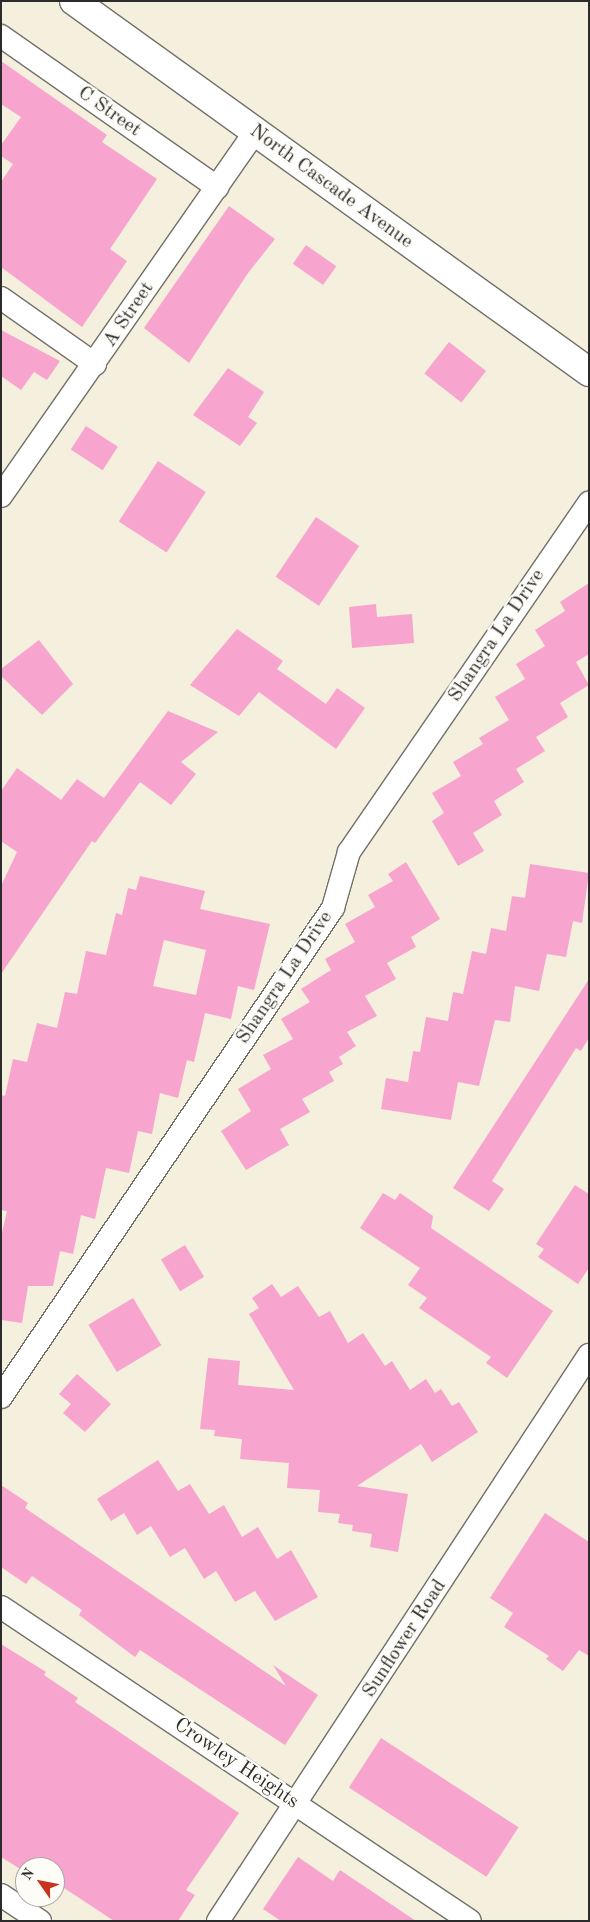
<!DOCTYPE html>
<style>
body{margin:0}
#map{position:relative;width:590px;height:1922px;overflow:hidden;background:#f5efdd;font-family:"Old Standard TT",serif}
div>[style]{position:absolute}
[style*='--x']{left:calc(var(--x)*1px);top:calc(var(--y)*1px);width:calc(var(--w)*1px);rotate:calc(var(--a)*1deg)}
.building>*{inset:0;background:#f7a5cf;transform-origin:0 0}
.roads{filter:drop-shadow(1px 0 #727069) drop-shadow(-1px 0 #727069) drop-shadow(0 1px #727069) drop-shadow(0 -1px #727069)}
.minor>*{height:22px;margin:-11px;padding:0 11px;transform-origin:11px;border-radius:11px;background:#fff}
.tertiary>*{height:28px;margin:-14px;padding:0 14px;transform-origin:14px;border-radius:14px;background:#fff}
span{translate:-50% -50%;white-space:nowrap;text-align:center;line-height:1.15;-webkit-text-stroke:5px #fdfcf7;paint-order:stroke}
.street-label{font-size:20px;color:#2b2b2b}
.frame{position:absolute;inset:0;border:2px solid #2b2b2b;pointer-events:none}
.north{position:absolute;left:15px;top:1857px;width:50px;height:50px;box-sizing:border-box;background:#fdfcf7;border:1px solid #a9a8a5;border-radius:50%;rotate:303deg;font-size:14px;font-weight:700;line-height:20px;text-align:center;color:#2b2b2b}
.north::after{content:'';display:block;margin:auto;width:18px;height:22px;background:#c8321e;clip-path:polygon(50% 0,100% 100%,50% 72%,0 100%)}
</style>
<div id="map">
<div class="building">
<div style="clip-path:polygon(1px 61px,107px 135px,102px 142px,157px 179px,110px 249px,127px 261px,82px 327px,1px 267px,1px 182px,13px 164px,1px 156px,1px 145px,21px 117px,1px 104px)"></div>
<div style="clip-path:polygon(229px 206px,275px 239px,248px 273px,189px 363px,144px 328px)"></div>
<div style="left:306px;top:245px;width:37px;height:23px;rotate:35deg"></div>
<div style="clip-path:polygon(1px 330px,60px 361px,47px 380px,34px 372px,21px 390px,1px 376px)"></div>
<div style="left:449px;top:342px;width:47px;height:40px;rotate:38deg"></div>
<div style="clip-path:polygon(228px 368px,264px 392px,248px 417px,257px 423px,240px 446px,193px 415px)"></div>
<div style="left:86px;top:426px;width:38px;height:28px;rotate:33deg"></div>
<div style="left:158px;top:461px;width:57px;height:72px;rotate:33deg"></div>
<div style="left:316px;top:517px;width:52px;height:72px;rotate:34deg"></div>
<div style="clip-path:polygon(589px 583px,589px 654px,576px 662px,589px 685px,560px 703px,568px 717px,536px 737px,545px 751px,516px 769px,524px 782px,494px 801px,502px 815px,473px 833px,484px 851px,458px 866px,432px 821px,444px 813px,432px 793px,461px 776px,453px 762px,483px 744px,479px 738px,509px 720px,495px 697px,525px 679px,516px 664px,545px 646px,535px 630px,565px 611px,560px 602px)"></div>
<div style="clip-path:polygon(376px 604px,377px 617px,412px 614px,414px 643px,352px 648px,349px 607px)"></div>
<div style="clip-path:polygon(237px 629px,283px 661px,277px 669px,326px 704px,337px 688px,365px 708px,336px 749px,259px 692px,239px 716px,190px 685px)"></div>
<div style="clip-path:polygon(39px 640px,73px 684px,42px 715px,1px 676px,1px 669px)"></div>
<div style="clip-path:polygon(168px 711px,218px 732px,181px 762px,196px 774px,171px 805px,140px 782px,95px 843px,92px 841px,1px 974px,1px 886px,17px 852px,1px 841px,1px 791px,17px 768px,61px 800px,77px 779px,104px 798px)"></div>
<div style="clip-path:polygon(406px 862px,440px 919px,411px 937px,416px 947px,387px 963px,396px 979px,365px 996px,377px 1016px,347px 1032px,356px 1046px,339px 1057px,343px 1064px,329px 1072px,334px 1081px,302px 1099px,310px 1112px,280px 1129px,289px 1145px,246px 1170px,221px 1131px,251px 1111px,238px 1089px,271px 1069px,263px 1055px,293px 1039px,281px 1019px,310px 1002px,301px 989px,331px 970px,325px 959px,355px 942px,345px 924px,375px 907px,368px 895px,393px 881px,388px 874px)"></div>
<div style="clip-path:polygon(530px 864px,589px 873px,582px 923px,573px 921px,566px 957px,547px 954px,539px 991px,515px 986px,510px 1022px,495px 1020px,479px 1086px,458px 1082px,451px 1120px,381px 1109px,386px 1078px,408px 1082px,413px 1051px,420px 1052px,426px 1017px,448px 1021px,453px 992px,463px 994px,472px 951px,486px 954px,491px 928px,506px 931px,512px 896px,525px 898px)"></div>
<div style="clip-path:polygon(evenodd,140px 876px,205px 891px,200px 909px,270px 924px,254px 990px,238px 986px,231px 1019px,205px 1013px,194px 1062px,187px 1060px,178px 1098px,160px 1093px,152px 1134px,138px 1131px,129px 1173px,106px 1168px,95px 1219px,81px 1215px,73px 1254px,60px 1251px,53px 1286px,28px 1286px,22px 1323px,1px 1320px,1px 1237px,7px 1211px,1px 1210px,1px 1095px,5px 1096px,13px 1059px,27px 1062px,37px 1023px,57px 1028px,65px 992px,77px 994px,86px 951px,106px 955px,116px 913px,122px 915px,128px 888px,136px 890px,140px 876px,164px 940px,206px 950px,196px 995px,153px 986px,164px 940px)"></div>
<div style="clip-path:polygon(589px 979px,589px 1038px,581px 1051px,576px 1048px,492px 1181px,504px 1189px,489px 1211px,453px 1188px)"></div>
<div style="clip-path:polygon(575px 1185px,589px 1194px,589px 1268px,578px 1284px,538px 1257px,544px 1249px,536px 1244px)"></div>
<div style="clip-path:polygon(383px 1193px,395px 1200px,400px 1193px,433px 1216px,431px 1228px,553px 1311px,507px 1378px,486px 1363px,491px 1357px,419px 1308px,427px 1298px,408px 1285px,420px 1268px,360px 1228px)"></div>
<div style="left:185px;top:1245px;width:37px;height:28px;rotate:59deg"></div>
<div style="clip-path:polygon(272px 1284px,281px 1297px,298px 1286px,319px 1317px,330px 1311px,348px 1343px,363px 1333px,385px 1366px,392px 1361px,410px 1390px,426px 1379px,435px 1393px,441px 1389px,452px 1406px,459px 1402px,478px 1432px,432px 1462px,421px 1444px,357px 1486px,408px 1494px,398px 1552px,370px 1547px,372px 1534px,352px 1531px,353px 1525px,338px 1523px,340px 1514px,318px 1512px,320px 1490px,287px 1488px,289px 1463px,240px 1459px,242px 1439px,214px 1436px,215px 1430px,200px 1429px,208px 1358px,240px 1361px,238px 1385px,294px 1390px,249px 1314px,259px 1308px,252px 1298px)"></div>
<div style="left:133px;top:1298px;width:55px;height:52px;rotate:59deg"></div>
<div style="clip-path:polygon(77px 1374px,111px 1404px,85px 1432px,63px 1413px,71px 1404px,59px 1394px)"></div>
<div style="clip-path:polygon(158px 1460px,178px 1491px,190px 1484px,209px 1514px,224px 1505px,242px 1537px,258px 1527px,277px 1559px,291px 1550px,318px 1597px,275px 1621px,255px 1591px,235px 1602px,216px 1571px,204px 1579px,185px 1548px,170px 1557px,151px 1526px,137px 1535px,124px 1513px,111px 1521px,97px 1499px)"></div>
<div style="clip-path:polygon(1px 1485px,28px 1503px,25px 1508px,286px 1686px,273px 1665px,318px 1695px,285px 1745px,140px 1650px,135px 1657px,79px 1615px,82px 1610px,32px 1576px,26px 1584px,1px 1567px)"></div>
<div style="clip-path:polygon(545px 1513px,589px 1542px,589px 1656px,579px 1650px,563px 1671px,546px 1659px,549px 1656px,504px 1627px,513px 1613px,490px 1598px)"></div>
<div style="clip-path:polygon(1px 1644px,46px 1672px,44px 1675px,78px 1698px,75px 1702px,239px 1813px,186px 1890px,195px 1895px,178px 1921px,114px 1921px,55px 1882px,55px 1867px,25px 1862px,25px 1872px,1px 1857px)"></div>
<div style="left:381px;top:1738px;width:164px;height:59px;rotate:33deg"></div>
<div style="clip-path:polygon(298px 1857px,333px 1881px,340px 1870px,416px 1921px,281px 1921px,263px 1909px)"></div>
</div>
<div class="roads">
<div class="minor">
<div style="--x:1;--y:36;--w:264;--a:35"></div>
<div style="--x:1;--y:298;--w:115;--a:35.1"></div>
<div style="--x:1;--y:496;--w:444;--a:-55.1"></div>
<div style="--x:1;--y:1397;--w:591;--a:-55.83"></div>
<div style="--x:333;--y:908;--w:58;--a:-74.1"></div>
<div style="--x:349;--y:852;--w:424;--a:-55.5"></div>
<div style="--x:1;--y:1607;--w:564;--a:33.8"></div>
<div style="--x:1;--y:1895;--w:47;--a:33.7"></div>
<div style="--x:218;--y:1921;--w:677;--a:-56.76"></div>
</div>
<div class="tertiary">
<div style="--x:74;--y:1;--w:635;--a:35.77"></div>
</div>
</div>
<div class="street-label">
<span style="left:109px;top:112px;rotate:35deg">C Street</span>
<span style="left:331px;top:187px;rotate:36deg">North Cascade Avenue</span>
<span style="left:129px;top:315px;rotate:-56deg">A Street</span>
<span style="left:497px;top:636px;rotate:-56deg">Shangra La Drive</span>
<span style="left:285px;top:978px;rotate:-56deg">Shangra La Drive</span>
<span style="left:405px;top:1639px;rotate:-57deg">Sunflower Road</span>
<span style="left:236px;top:1764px;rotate:34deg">Crowley Heights</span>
</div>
<div class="frame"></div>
<div class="north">N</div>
</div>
